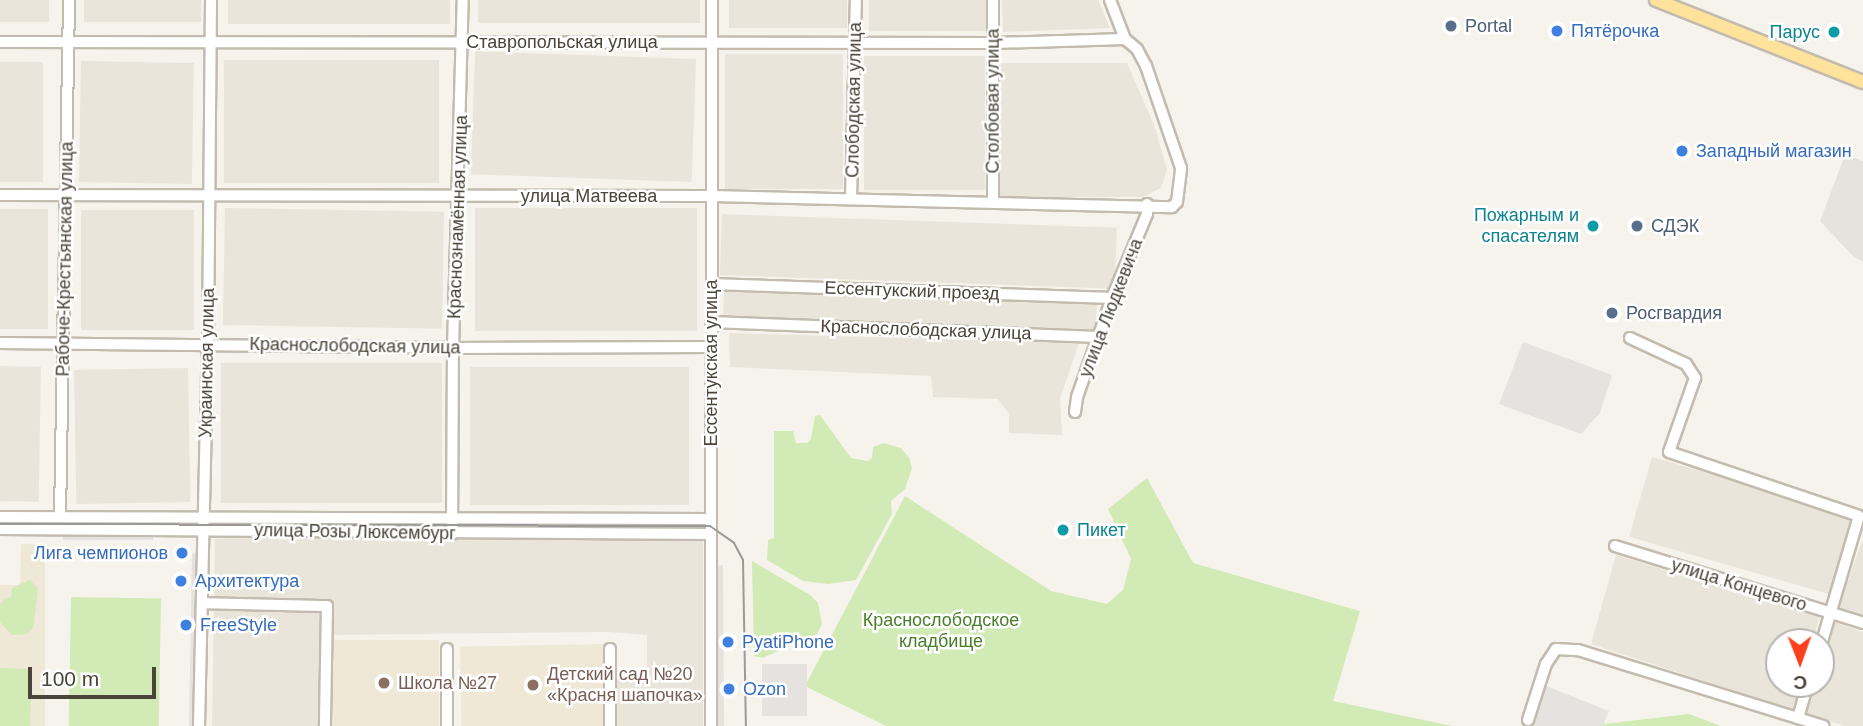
<!DOCTYPE html>
<meta charset="utf-8">
<style>
body{margin:0}
#map{position:relative;width:1863px;height:726px;overflow:hidden;background:#f6f3ec;font-family:Helvetica,sans-serif}
div>[style]{position:absolute}
[style*='--x']{left:calc(var(--x)*1px);top:calc(var(--y)*1px);width:calc(var(--w)*1px);rotate:calc(var(--a)*1deg)}
.residential>*{inset:0;background:#eae5da;transform-origin:0 0}
.industrial>*{inset:0;background:#e6e2dd}
.education>*{inset:0;background:#efe8d6;transform-origin:0 0}
.green>*{inset:0;background:#d2eab5;transform-origin:0 0}
.parking>*{inset:0;background:#e5e3e0;transform-origin:0 0}
.roads{filter:drop-shadow(2px 0 #c2bbae) drop-shadow(-2px 0 #c2bbae) drop-shadow(0 2px #c2bbae) drop-shadow(0 -2px #c2bbae)}
.minor>*{height:10px;margin:-5px;padding:0 5px;transform-origin:5px;border-radius:5px;background:#fff}
.major>*{height:12px;margin:-6px;padding:0 6px;transform-origin:6px;border-radius:6px;background:#ffe39c}
.tram>*{height:2px;margin:-1px;padding:0 1px;transform-origin:1px;border-radius:1px;background:#9a9a9a}
.dots>*{width:19px;height:19px;translate:-50% -50%;box-sizing:border-box;border:4px solid #fff;border-radius:50%}
span{translate:-50% -50%;white-space:nowrap;text-align:center;line-height:1.15;-webkit-text-stroke:5px #fff;paint-order:stroke}
.service-label{font-size:18px;color:#4e5e75}
.left{translate:0 -50%;text-align:left}
.shop-label{font-size:18px;color:#366cbe}
.right{translate:-100% -50%;text-align:right}
.culture-label{font-size:18px;color:#0d838f}
.street-label{font-size:18px;color:#4b4439}
.park-label{font-size:18px;color:#4a7f2a}
.education-label{font-size:18px;color:#785e54}
.north{position:absolute;left:1765px;top:628px;width:70px;height:70px;box-sizing:border-box;background:#fff;border:2px solid #b7b4b0;border-radius:50%;rotate:179deg;font-size:19px;font-weight:700;line-height:28px;text-align:center;color:#4b4439}
.north::after{content:'';display:block;margin:auto;width:24px;height:32px;background:#fc3f1d;clip-path:polygon(50% 0,100% 100%,50% 72%,0 100%)}
.scale{position:absolute;left:28px;top:667px;width:128px;height:32px;box-sizing:border-box;border:4px solid #4b4439;border-top:0;padding-left:9px;font-size:21px;line-height:24px;white-space:nowrap;color:#4b4439;-webkit-text-stroke:5px #fff;paint-order:stroke}
</style>
<div id="map">
<div class="residential">
<div style="left:0;top:0;width:49px;height:22px"></div>
<div style="left:84px;top:0;width:117px;height:22px"></div>
<div style="left:228px;top:0;width:222px;height:24px"></div>
<div style="left:478px;top:0;width:222px;height:23px"></div>
<div style="left:729px;top:0;width:118px;height:28px"></div>
<div style="left:869px;top:0;width:117px;height:31px"></div>
<div style="clip-path:polygon(1002px 0,1098px 0,1110px 28px,1003px 32px)"></div>
<div style="left:725px;top:54px;width:118px;height:135px"></div>
<div style="left:864px;top:56px;width:121px;height:134px"></div>
<div style="left:696px;top:59px;width:123px;height:221px;rotate:92deg"></div>
<div style="left:224px;top:60px;width:215px;height:123px"></div>
<div style="left:81px;top:61px;width:113px;height:121px;rotate:1deg"></div>
<div style="left:0;top:62px;width:43px;height:120px"></div>
<div style="clip-path:polygon(998px 63px,1127px 63px,1155px 127px,1167px 170px,1161px 188px,1142px 197px,998px 197px)"></div>
<div style="left:225px;top:208px;width:219px;height:117px;rotate:1deg"></div>
<div style="left:475px;top:208px;width:222px;height:123px"></div>
<div style="left:0;top:209px;width:48px;height:120px"></div>
<div style="left:81px;top:210px;width:113px;height:120px"></div>
<div style="left:722px;top:214px;width:395px;height:61px;rotate:2deg"></div>
<div style="left:724px;top:290px;width:373px;height:28px;rotate:2deg"></div>
<div style="clip-path:polygon(729px 333px,1079px 343px,1060px 399px,1062px 435px,1009px 433px,1009px 414px,998px 399px,933px 397px,931px 376px,730px 367px)"></div>
<div style="left:221px;top:363px;width:221px;height:140px"></div>
<div style="left:0;top:366px;width:41px;height:135px;rotate:1deg"></div>
<div style="left:470px;top:367px;width:219px;height:138px"></div>
<div style="left:188px;top:368px;width:134px;height:114px;rotate:89deg"></div>
<div style="left:1652px;top:457px;width:212px;height:83px;rotate:16deg"></div>
<div style="clip-path:polygon(414px 534px,703px 538px,703px 726px,617px 726px,616px 671px,647px 672px,647px 635px,610px 632px,323px 635px,323px 726px,212px 726px,215px 539px)"></div>
<div style="clip-path:polygon(1863px 539px,1863px 619px,1837px 611px)"></div>
<div style="clip-path:polygon(1616px 555px,1819px 617px,1813px 642px,1779px 642px,1779px 684px,1801px 684px,1794px 710px,1591px 644px)"></div>
<div style="clip-path:polygon(1831px 621px,1863px 632px,1863px 726px,1845px 726px,1802px 712px,1811px 684px,1821px 684px,1821px 653px)"></div>
</div>
<div class="industrial">
<div style="clip-path:polygon(1845px 155px,1863px 161px,1863px 262px,1854px 257px,1820px 221px)"></div>
</div>
<div class="education">
<div style="clip-path:polygon(21px 544px,45px 544px,45px 726px,0 726px,0 585px,20px 585px)"></div>
<div style="left:328px;top:640px;width:111px;height:86px"></div>
<div style="left:606px;top:644px;width:82px;height:146px;rotate:89deg"></div>
</div>
<div class="green">
<div style="clip-path:polygon(820px 415px,851px 458px,868px 461px,872px 458px,873px 447px,884px 443px,901px 448px,909px 458px,912px 468px,905px 489px,891px 501px,892px 514px,856px 580px,828px 584px,803px 581px,767px 560px,768px 540px,774px 538px,774px 431px,793px 431px,796px 443px,807px 443px,811px 439px,815px 416px)"></div>
<div style="clip-path:polygon(1147px 478px,1193px 563px,1360px 611px,1333px 701px,1452px 726px,886px 726px,805px 686px,905px 496px,1051px 591px,1107px 604px,1123px 590px,1131px 559px,1108px 509px)"></div>
<div style="clip-path:polygon(752px 561px,810px 595px,818px 603px,822px 624px,817px 634px,762px 658px,754px 656px)"></div>
<div style="clip-path:polygon(30px 580px,38px 589px,33px 628px,27px 634px,12px 635px,0 622px,0 605px,5px 598px,11px 597px,12px 588px)"></div>
<div style="left:71px;top:597px;width:90px;height:129px;rotate:1deg"></div>
<div style="left:0;top:668px;width:32px;height:58px;rotate:2deg"></div>
<div style="clip-path:polygon(1689px 714px,1721px 726px,1587px 726px)"></div>
</div>
<div class="parking">
<div style="clip-path:polygon(1523px 342px,1612px 375px,1600px 413px,1581px 434px,1499px 404px)"></div>
<div style="left:63px;top:534px;width:90px;height:6px"></div>
<div style="clip-path:polygon(196px 552px,194px 726px,189px 726px,192px 554px)"></div>
<div style="clip-path:polygon(723px 565px,724px 726px,715px 726px,711px 636px,716px 566px)"></div>
<div style="left:762px;top:664px;width:45px;height:52px"></div>
<div style="clip-path:polygon(1544px 685px,1609px 711px,1603px 726px,1528px 726px)"></div>
</div>
<div class="roads">
<div class="minor">
<div style="--x:993;--y:0;--w:201;--a:90"></div>
<div style="--x:0;--y:42;--w:994;--a:0.06"></div>
<div style="--x:994;--y:43;--w:131;--a:-1.7"></div>
<div style="--x:0;--y:195;--w:712;--a:0.08"></div>
<div style="--x:712;--y:196;--w:460;--a:1.4"></div>
<div style="--x:1172;--y:207;--w:7;--a:-45"></div>
<div style="--x:1177;--y:202;--w:34;--a:-83"></div>
<div style="--x:1181;--y:168;--w:108;--a:-108.9"></div>
<div style="--x:1146;--y:66;--w:19;--a:-118"></div>
<div style="--x:1137;--y:49;--w:16;--a:-140"></div>
<div style="--x:1125;--y:39;--w:42;--a:-111"></div>
<div style="--x:851;--y:199;--w:199;--a:-88.6"></div>
<div style="--x:712;--y:284;--w:400;--a:2"></div>
<div style="--x:711;--y:322;--w:388;--a:2.2"></div>
<div style="--x:1630;--y:338;--w:62;--a:24.9"></div>
<div style="--x:1686;--y:364;--w:17;--a:57"></div>
<div style="--x:1695;--y:378;--w:78;--a:109.4"></div>
<div style="--x:1669;--y:452;--w:200;--a:18.6"></div>
<div style="--x:0;--y:343;--w:453;--a:0.6"></div>
<div style="--x:453;--y:348;--w:257;--a:-0.2"></div>
<div style="--x:1075;--y:412;--w:15;--a:-82"></div>
<div style="--x:1077;--y:397;--w:105;--a:-70.5"></div>
<div style="--x:1112;--y:298;--w:91;--a:-67.4"></div>
<div style="--x:1147;--y:214;--w:10;--a:-90"></div>
<div style="--x:0;--y:517;--w:710;--a:0.16"></div>
<div style="--x:60;--y:517;--w:517;--a:-89"></div>
<div style="--x:0;--y:529;--w:710;--a:0.4"></div>
<div style="--x:452;--y:534;--w:186;--a:-89.7"></div>
<div style="--x:453;--y:348;--w:348;--a:-88.4"></div>
<div style="--x:1615;--y:546;--w:260;--a:17.2"></div>
<div style="--x:202;--y:603;--w:125;--a:1.4"></div>
<div style="--x:327;--y:606;--w:120;--a:91"></div>
<div style="--x:1821;--y:645;--w:134;--a:-73.6"></div>
<div style="--x:447;--y:649;--w:77;--a:90"></div>
<div style="--x:1798;--y:718;--w:35;--a:-74"></div>
<div style="--x:1528;--y:720;--w:59;--a:-72.2"></div>
<div style="--x:1546;--y:664;--w:18;--a:-56"></div>
<div style="--x:1556;--y:649;--w:22;--a:3"></div>
<div style="--x:1578;--y:650;--w:257;--a:17.2"></div>
<div style="--x:199;--y:726;--w:382;--a:-88.7"></div>
<div style="--x:208;--y:344;--w:344;--a:-89.5"></div>
<div style="--x:610;--y:726;--w:77;--a:-90"></div>
<div style="--x:711;--y:726;--w:726;--a:-89.92"></div>
</div>
<div class="major">
<div style="--x:1656;--y:0;--w:223;--a:21.6"></div>
</div>
</div>
<div class="tram">
<div style="--x:0;--y:524;--w:710;--a:0.16"></div>
<div style="--x:710;--y:526;--w:29;--a:35"></div>
<div style="--x:734;--y:543;--w:19;--a:62"></div>
<div style="--x:743;--y:560;--w:166;--a:89"></div>
</div>
<div class="dots">
<div style="left:1451px;top:26px;background:#5c6f8a"></div>
<div style="left:1557px;top:31px;background:#3f7fe0"></div>
<div style="left:1834px;top:32px;background:#0f9aa8"></div>
<div style="left:1682px;top:151px;background:#3f7fe0"></div>
<div style="left:1593px;top:226px;background:#0f9aa8"></div>
<div style="left:1637px;top:226px;background:#5c6f8a"></div>
<div style="left:1612px;top:313px;background:#5c6f8a"></div>
<div style="left:1063px;top:530px;background:#0f9aa8"></div>
<div style="left:182px;top:553px;background:#3f7fe0"></div>
<div style="left:181px;top:581px;background:#3f7fe0"></div>
<div style="left:186px;top:625px;background:#3f7fe0"></div>
<div style="left:728px;top:642px;background:#3f7fe0"></div>
<div style="left:384px;top:683px;background:#8d6e63"></div>
<div style="left:533px;top:685px;background:#8d6e63"></div>
<div style="left:729px;top:689px;background:#3f7fe0"></div>
</div>
<div class="service-label">
<span class="left" style="left:1465px;top:26px">Portal</span>
<span class="left" style="left:1651px;top:226px">СДЭК</span>
<span class="left" style="left:1626px;top:313px">Росгвардия</span>
</div>
<div class="shop-label">
<span class="left" style="left:1571px;top:31px">Пятёрочка</span>
<span class="left" style="left:1696px;top:151px">Западный магазин</span>
<span class="right" style="left:168px;top:553px">Лига чемпионов</span>
<span class="left" style="left:195px;top:581px">Архитектура</span>
<span class="left" style="left:200px;top:625px">FreeStyle</span>
<span class="left" style="left:742px;top:642px">PyatiPhone</span>
<span class="left" style="left:743px;top:689px">Ozon</span>
</div>
<div class="culture-label">
<span class="right" style="left:1820px;top:32px">Парус</span>
<span class="right" style="left:1579px;top:226px">Пожарным и<br>спасателям</span>
<span class="left" style="left:1077px;top:530px">Пикет</span>
</div>
<div class="street-label">
<span style="left:562px;top:42px">Ставропольская улица</span>
<span style="left:854px;top:100px;rotate:-89deg">Слободская улица</span>
<span style="left:993px;top:101px;rotate:-90deg">Столбовая улица</span>
<span style="left:589px;top:196px">улица Матвеева</span>
<span style="left:458px;top:217px;rotate:-88deg">Краснознамённая улица</span>
<span style="left:65px;top:259px;rotate:-89deg">Рабоче-Крестьянская улица</span>
<span style="left:912px;top:291px;rotate:2deg">Ессентукский проезд</span>
<span style="left:1111px;top:308px;rotate:-69deg">улица Людкевича</span>
<span style="left:926px;top:330px;rotate:2deg">Краснослободская улица</span>
<span style="left:355px;top:346px;rotate:1deg">Краснослободская улица</span>
<span style="left:207px;top:363px;rotate:-89deg">Украинская улица</span>
<span style="left:711px;top:363px;rotate:-90deg">Ессентукская улица</span>
<span style="left:355px;top:532px;rotate:1deg">улица Розы Люксембург</span>
<span style="left:1739px;top:585px;rotate:17deg">улица Концевого</span>
</div>
<div class="park-label">
<span style="left:941px;top:631px">Краснослободское<br>кладбище</span>
</div>
<div class="education-label">
<span class="left" style="left:547px;top:685px">Детский сад №20<br>«Красня шапочка»</span>
<span class="left" style="left:398px;top:683px">Школа №27</span>
</div>
<div class="north">С</div>
<div class="scale">100 m</div>
</div>
